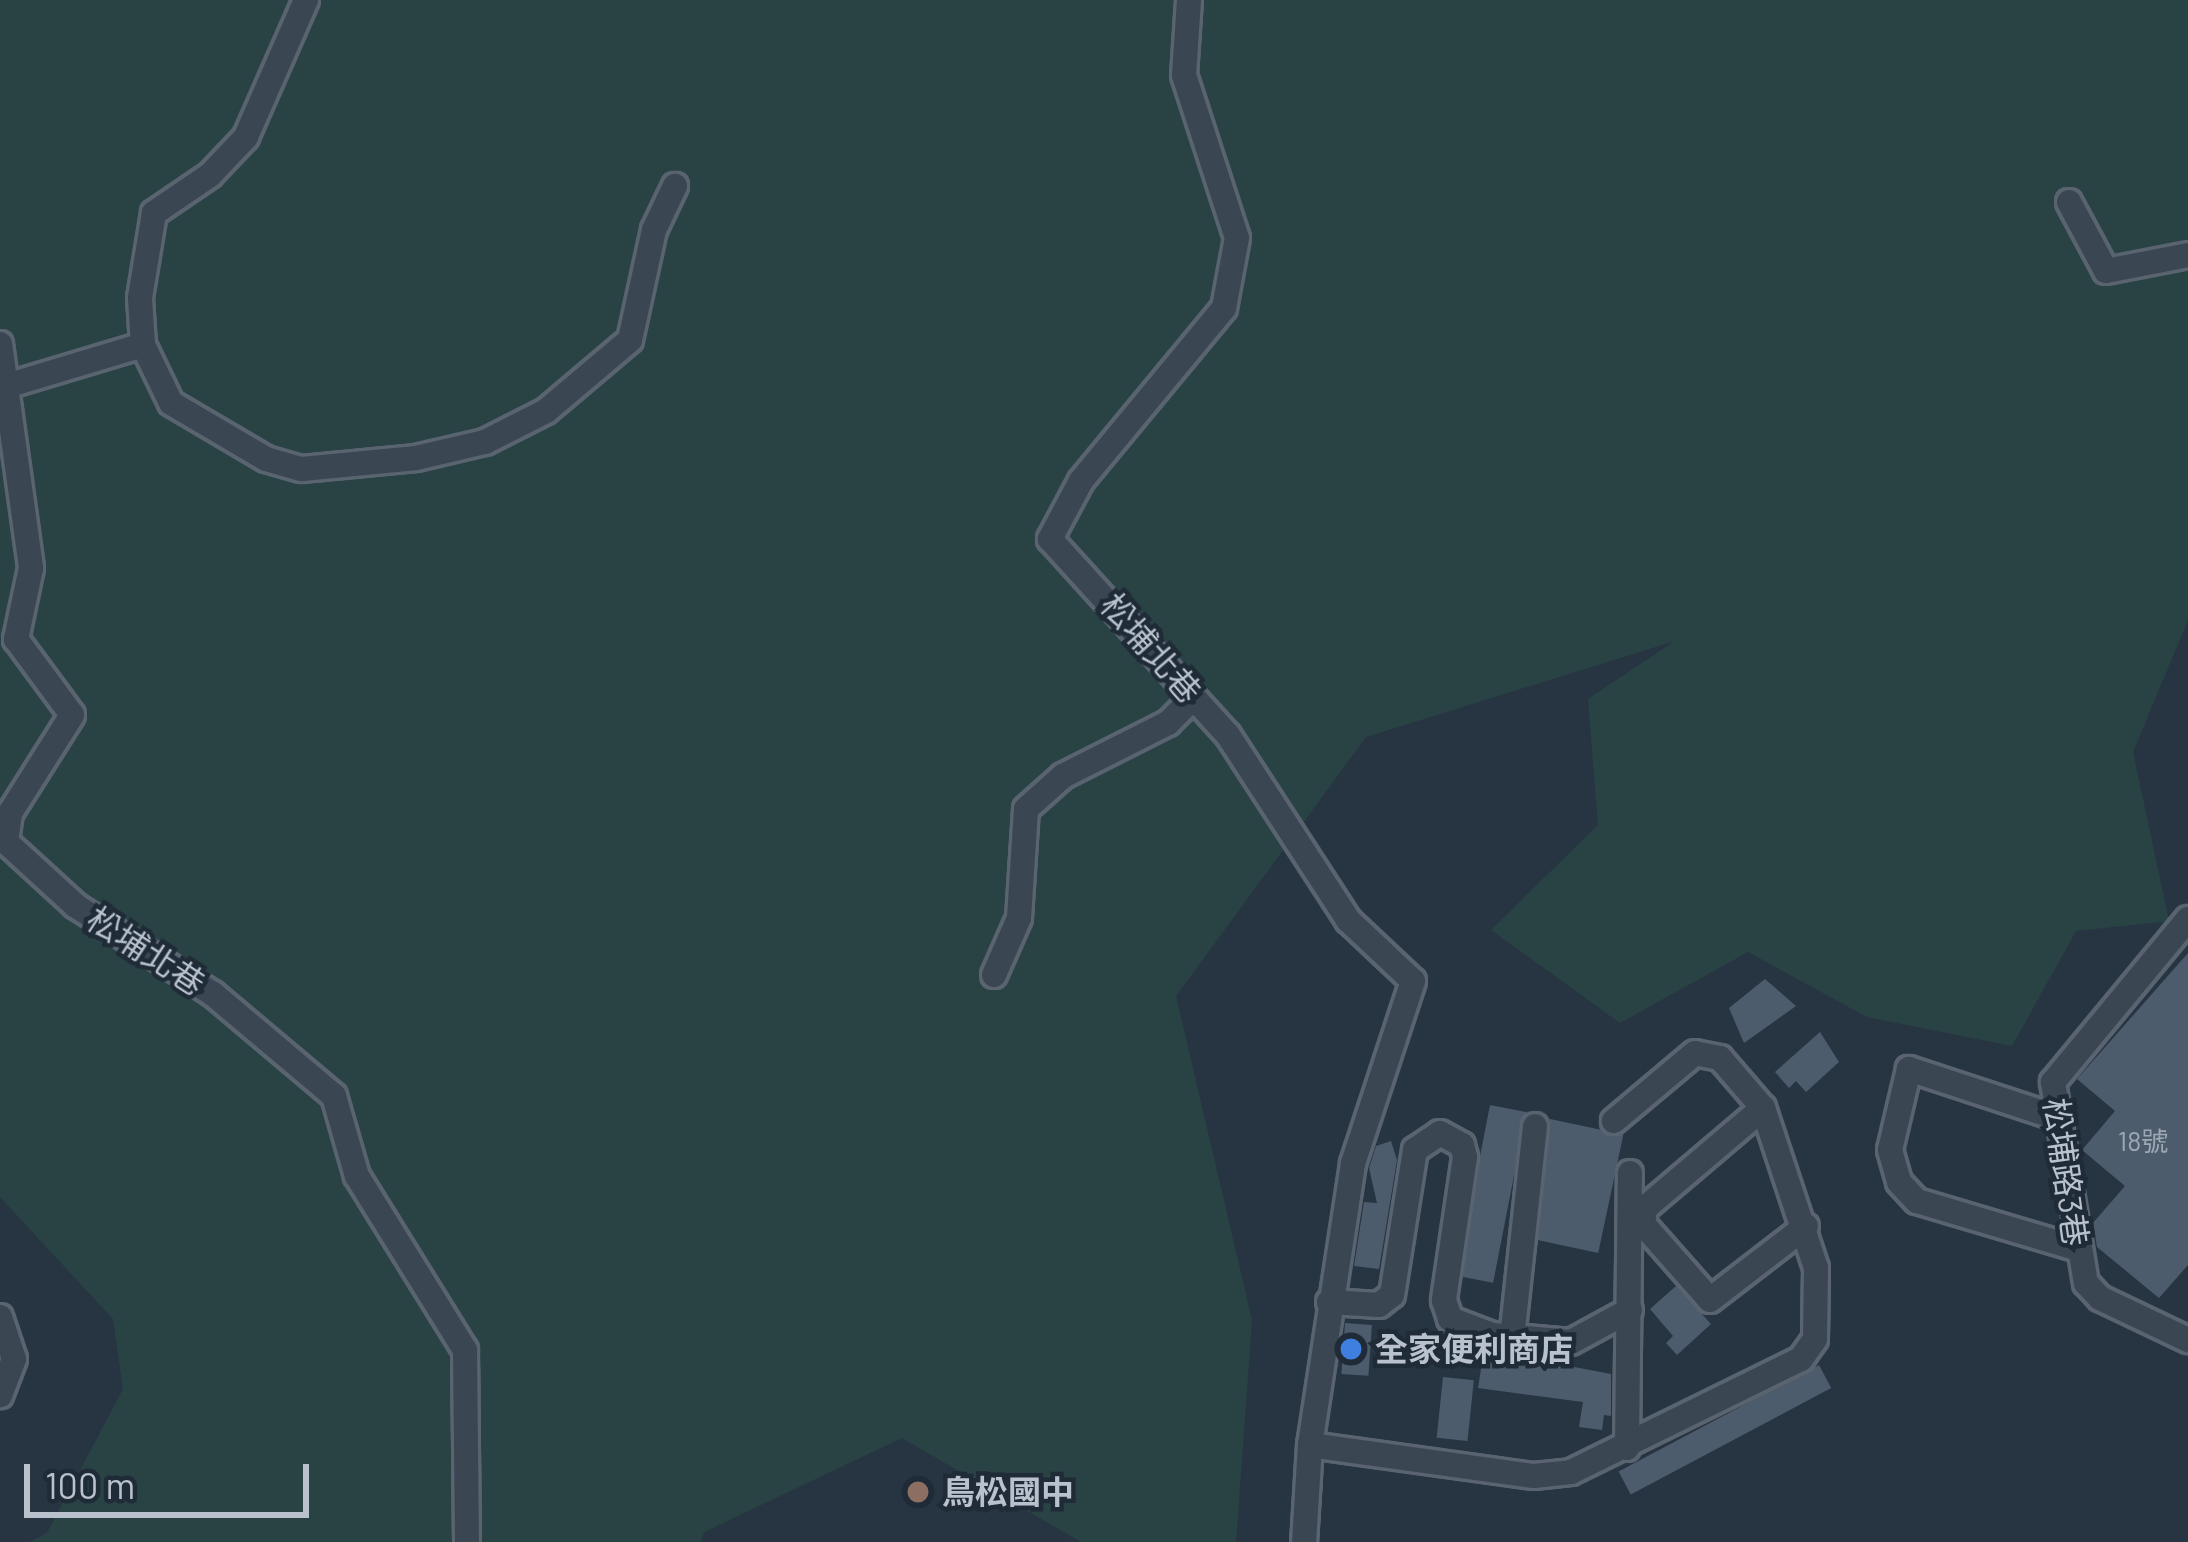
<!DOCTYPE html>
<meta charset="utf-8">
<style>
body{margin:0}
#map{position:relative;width:2188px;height:1542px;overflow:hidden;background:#273543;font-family:Barlow,"Noto Sans TC",sans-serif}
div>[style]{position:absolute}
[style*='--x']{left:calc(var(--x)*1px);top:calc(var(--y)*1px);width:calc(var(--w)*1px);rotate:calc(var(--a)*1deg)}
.green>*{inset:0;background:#294344}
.building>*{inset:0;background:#4d5c6c;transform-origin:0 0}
.roads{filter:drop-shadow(3px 0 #596470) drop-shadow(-3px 0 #596470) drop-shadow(0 3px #596470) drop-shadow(0 -3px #596470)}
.minor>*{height:24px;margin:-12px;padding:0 12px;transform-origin:12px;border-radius:12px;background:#3b4653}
.dots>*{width:33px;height:33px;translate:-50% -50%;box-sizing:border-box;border:6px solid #202b38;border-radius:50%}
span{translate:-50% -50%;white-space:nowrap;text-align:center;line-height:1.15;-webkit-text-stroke:9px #202b38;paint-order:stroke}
.number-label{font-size:27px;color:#9da8b4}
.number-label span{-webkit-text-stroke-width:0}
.street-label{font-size:33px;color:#b8c1cc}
.poi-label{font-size:33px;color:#b8c1cc;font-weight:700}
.left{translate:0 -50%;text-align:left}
.scale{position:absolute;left:24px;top:1464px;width:285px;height:54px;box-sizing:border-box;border:6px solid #b8c1cc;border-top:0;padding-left:15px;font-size:36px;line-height:42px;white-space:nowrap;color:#b8c1cc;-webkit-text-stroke:9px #202b38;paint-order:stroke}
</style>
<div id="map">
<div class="green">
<div style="clip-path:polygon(0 0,2188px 0,2188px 620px,2133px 752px,2169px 921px,2076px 931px,2012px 1046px,1867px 1017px,1748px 952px,1620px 1023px,1491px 930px,1598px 825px,1588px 699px,1675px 641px,1366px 737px,1176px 996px,1252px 1320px,1236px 1542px,1081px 1542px,902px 1438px,704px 1532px,701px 1542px,29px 1542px,47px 1533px,123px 1389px,113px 1319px,0 1197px)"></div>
</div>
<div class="building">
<div style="clip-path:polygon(2188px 953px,2188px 1265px,2159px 1298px,2097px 1247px,2093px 1223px,2125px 1186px,2082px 1150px,2115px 1111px,2077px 1079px)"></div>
<div style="clip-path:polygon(1765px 979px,1796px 1006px,1744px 1043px,1729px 1008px)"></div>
<div style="clip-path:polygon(1820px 1032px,1839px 1062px,1806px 1092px,1796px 1081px,1789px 1088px,1775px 1072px)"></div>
<div style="left:1490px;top:1105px;width:37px;height:174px;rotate:11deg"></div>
<div style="left:1550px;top:1119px;width:75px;height:121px;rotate:12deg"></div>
<div style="clip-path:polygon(1391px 1141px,1397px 1160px,1379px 1269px,1354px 1266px,1364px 1202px,1377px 1203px,1369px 1168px,1376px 1146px)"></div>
<div style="clip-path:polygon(1676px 1286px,1711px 1324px,1677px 1355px,1666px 1343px,1673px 1336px,1650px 1309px)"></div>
<div style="left:1345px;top:1323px;width:27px;height:51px;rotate:4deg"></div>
<div style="clip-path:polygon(1484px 1350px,1611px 1374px,1611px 1416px,1604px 1415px,1602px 1430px,1579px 1427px,1583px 1402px,1478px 1388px)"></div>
<div style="left:1819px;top:1365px;width:26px;height:227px;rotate:62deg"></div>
<div style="left:1443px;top:1377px;width:31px;height:61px;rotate:6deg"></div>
</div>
<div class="roads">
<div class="minor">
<div style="--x:306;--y:0;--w:150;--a:113.7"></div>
<div style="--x:246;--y:137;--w:52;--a:133.5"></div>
<div style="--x:210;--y:175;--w:68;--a:145.8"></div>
<div style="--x:154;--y:213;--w:86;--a:99.4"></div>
<div style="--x:140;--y:298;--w:47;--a:86.3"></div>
<div style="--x:143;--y:345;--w:64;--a:64.2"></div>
<div style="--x:171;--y:403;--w:110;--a:30.5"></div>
<div style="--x:266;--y:459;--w:37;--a:16"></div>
<div style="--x:302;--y:469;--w:115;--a:-5.5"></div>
<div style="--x:416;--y:458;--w:71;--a:-13.1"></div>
<div style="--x:485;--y:442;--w:68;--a:-26.9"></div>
<div style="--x:546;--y:411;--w:110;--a:-40.2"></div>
<div style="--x:630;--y:340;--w:113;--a:-77.7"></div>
<div style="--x:654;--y:230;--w:49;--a:-64.5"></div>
<div style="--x:1189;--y:0;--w:75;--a:93.8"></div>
<div style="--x:1184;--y:75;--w:171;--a:72"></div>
<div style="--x:1237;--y:238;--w:71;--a:100.5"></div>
<div style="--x:1224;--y:308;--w:224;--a:129.6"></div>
<div style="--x:1081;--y:481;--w:66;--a:118.1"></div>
<div style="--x:1050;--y:539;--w:265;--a:47.8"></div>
<div style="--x:1228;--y:735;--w:221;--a:57"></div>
<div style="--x:1348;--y:920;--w:89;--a:43.2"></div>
<div style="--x:1413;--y:981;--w:193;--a:108.2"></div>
<div style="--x:1353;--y:1164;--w:284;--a:98.7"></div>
<div style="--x:1310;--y:1445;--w:97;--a:93.5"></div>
<div style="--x:2069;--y:202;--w:78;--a:61.8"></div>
<div style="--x:2106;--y:271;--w:84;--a:-11"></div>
<div style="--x:0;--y:344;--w:226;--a:82.1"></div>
<div style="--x:31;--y:568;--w:73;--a:101.9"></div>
<div style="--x:16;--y:639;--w:94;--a:53.6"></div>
<div style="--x:72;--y:715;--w:116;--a:122.3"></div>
<div style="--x:10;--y:813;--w:29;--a:98"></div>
<div style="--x:6;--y:842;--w:95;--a:42.4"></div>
<div style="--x:76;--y:906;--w:163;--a:32.7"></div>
<div style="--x:213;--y:994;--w:158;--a:40.1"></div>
<div style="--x:334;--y:1096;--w:83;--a:74"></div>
<div style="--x:357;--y:1176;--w:205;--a:58.2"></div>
<div style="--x:465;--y:1350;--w:192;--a:89.4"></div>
<div style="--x:6;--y:386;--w:143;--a:-16.7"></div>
<div style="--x:2188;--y:919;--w:212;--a:129.6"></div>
<div style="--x:2053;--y:1082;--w:204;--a:80.7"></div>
<div style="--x:2086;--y:1283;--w:21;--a:47"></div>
<div style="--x:2100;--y:1298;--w:98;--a:25.5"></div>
<div style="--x:994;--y:975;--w:62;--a:-66.3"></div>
<div style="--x:1019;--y:918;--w:109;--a:-86.3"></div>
<div style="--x:1026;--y:809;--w:50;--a:-41.7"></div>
<div style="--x:1063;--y:776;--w:118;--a:-26.8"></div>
<div style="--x:1168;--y:723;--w:34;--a:-45"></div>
<div style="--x:1763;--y:1108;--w:155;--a:139.7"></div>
<div style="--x:1645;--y:1208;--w:16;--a:97"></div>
<div style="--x:1643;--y:1224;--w:101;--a:48.6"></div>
<div style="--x:1710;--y:1300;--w:121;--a:-37.6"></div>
<div style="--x:2055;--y:1117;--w:154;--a:-161.8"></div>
<div style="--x:1909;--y:1069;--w:83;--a:103.2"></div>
<div style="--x:1890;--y:1150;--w:33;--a:74"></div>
<div style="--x:1899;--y:1182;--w:26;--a:47"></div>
<div style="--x:1917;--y:1201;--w:166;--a:16.5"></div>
<div style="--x:1329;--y:1302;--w:50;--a:3.4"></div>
<div style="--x:1379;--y:1305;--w:16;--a:-38"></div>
<div style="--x:1392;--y:1295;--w:147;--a:-81"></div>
<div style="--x:1415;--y:1150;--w:30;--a:-34"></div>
<div style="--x:1440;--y:1133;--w:25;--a:29"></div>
<div style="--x:1462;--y:1145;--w:12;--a:76"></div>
<div style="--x:1465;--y:1157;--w:145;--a:98.4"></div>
<div style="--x:1444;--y:1300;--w:20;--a:72"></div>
<div style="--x:1450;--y:1319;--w:45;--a:20.9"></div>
<div style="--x:1492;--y:1335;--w:79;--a:5.1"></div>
<div style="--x:1571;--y:1342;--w:67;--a:-28.5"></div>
<div style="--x:0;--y:1317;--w:44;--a:71.6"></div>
<div style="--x:14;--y:1359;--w:39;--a:111"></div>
<div style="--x:1512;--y:1338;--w:213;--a:-83.8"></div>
<div style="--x:1310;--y:1445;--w:226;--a:7.9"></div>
<div style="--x:1534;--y:1476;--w:37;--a:-6"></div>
<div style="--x:1571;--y:1472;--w:256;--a:-26.2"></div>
<div style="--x:1801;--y:1359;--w:24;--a:-55"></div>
<div style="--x:1815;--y:1339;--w:71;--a:-89.2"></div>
<div style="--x:1816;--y:1268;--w:169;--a:-108.3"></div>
<div style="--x:1763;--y:1108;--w:66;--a:-130.7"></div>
<div style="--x:1720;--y:1058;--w:25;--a:-169"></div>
<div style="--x:1695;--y:1053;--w:106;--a:140"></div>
<div style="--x:1627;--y:1448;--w:275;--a:-89.4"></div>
</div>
</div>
<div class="dots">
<div style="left:1351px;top:1349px;background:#3f7fe0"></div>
<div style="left:918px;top:1492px;background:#8d6e63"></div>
</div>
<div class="number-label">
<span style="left:2143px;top:1141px">18號</span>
</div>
<div class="street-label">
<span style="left:1151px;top:648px;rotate:49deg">松埔北巷</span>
<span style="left:146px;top:951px;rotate:33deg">松埔北巷</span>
<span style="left:2066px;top:1172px;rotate:82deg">松埔路3巷</span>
</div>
<div class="poi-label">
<span class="left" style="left:1375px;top:1349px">全家便利商店</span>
<span class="left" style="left:942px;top:1492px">鳥松國中</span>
</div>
<div class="scale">100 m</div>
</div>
